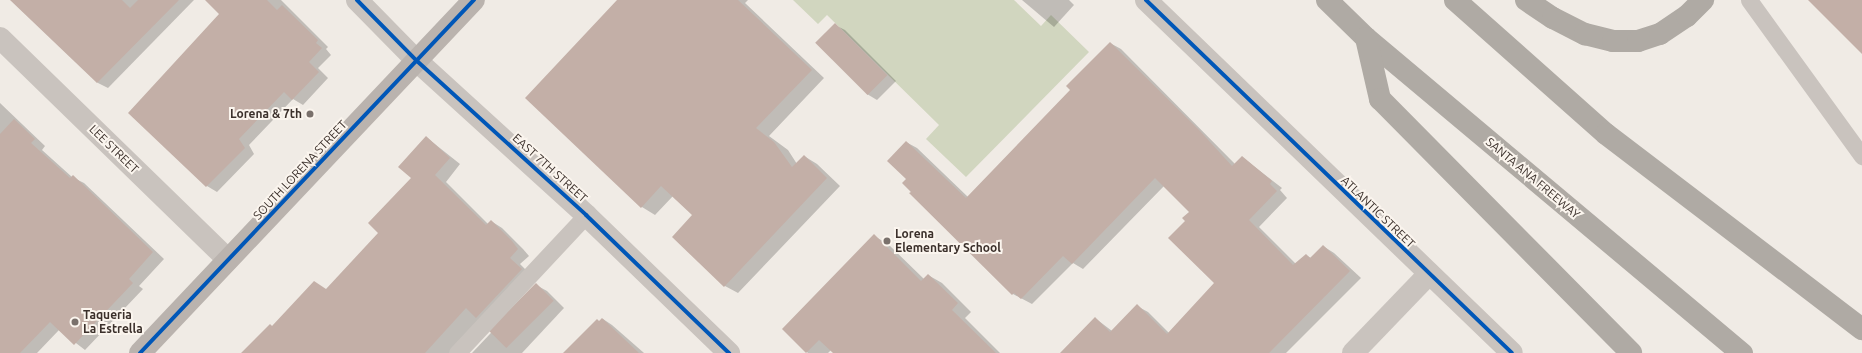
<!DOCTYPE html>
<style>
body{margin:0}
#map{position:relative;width:1862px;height:353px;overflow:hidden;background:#f0ebe5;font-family:Ubuntu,sans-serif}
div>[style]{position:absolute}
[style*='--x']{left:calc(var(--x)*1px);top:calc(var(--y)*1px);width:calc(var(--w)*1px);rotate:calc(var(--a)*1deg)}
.green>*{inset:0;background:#d1d6bf}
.shadow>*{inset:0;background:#0003}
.building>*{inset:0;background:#c3afa7;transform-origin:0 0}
.service>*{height:17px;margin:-8.5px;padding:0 8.5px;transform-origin:8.5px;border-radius:8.5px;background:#c9c3be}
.minor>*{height:22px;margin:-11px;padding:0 11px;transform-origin:11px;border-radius:11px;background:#c9c3be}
.secondary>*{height:22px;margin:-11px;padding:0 11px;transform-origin:11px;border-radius:11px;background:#bab3ae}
.motorway>*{height:22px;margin:-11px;padding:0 11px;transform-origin:11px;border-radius:11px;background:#afaaa4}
.cycleway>*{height:4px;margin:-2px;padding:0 2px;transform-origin:2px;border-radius:2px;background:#0057b8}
.dots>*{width:11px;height:11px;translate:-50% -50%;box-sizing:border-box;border:2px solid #fbf5ee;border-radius:50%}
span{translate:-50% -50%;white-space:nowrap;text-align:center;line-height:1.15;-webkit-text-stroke:4px #fbf5ee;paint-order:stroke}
.poi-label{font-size:12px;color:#3b302b;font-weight:700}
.right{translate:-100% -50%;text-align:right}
.left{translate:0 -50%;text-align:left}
.street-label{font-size:12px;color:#3b302b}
</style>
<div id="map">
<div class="green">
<div style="clip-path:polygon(793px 0,1014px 0,1041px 26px,1051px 15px,1089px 52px,966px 177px,926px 139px,939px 125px,827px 15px,818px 24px)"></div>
</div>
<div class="shadow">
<div style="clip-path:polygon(11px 0,194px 0,108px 88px,98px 83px)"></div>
<div style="clip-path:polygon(206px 0,281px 0,328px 47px,326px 49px,331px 55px,318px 68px,328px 78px,303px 105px,293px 99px,249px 145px,254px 154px,217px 192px,207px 186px,130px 113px,221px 14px)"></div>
<div style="clip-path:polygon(619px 0,748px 0,745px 3px,824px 78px,769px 136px,788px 150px,797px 164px,804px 156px,817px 164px,840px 186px,738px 293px,725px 286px,693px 215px,673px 196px,655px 215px,642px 207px)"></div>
<div style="clip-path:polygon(1022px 0,1069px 0,1074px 5px,1054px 27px)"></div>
<div style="clip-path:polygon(835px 25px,845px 30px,896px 81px,877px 100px,867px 94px)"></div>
<div style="clip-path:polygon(1110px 43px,1121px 49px,1235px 164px,1242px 157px,1282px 188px,1280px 190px,1287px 198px,1259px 227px,1296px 264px,1306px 255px,1311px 258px,1323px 246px,1334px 253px,1361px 278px,1286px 353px,1071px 353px,1095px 318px,1112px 331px,1137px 306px,1148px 312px,1169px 333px,1215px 283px,1186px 220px,1190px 212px,1164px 186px,1083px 269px,1073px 263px,1032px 304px,1013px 294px,911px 193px,906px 142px,917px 148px,968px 197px,1071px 90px)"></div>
<div style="clip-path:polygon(0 103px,45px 146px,42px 150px,72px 177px,84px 183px,164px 259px,139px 286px,143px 289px,85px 350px,59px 330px,37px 353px,0 353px)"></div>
<div style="clip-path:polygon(426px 137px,460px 164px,446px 182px,488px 224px,491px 221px,502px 228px,523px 249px,529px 256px,520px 264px,532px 276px,460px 353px,242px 353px,270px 325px,273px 327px,327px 290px,379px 233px,412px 178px)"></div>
<div style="clip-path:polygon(874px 236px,888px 244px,924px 279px,928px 275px,942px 283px,971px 312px,965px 318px,1000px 353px,834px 353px,831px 350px,828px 353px,808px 353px,783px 329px)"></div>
<div style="clip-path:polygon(536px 285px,547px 291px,564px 308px,522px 353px,472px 353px)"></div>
<div style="clip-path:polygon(603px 319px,612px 325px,644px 353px,565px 353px)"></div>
</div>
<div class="building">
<div style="clip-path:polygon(10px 0,122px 0,130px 8px,138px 0,179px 0,97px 83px)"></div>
<div style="clip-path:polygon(205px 0,267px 0,277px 10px,282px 5px,318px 40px,316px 43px,322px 48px,309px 62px,319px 72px,292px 100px,284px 92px,239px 139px,245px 148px,206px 187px,128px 113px,219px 14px)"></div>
<div style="clip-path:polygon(617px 0,738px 0,812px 70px,756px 128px,774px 142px,792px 167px,804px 155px,827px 178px,724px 287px,672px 237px,692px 215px,661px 186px,641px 208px,525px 98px)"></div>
<div style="clip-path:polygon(1808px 0,1862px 0,1862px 54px)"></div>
<div style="left:835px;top:23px;width:74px;height:28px;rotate:45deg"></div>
<div style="clip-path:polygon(1110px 42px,1200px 131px,1232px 166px,1242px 156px,1272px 181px,1270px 184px,1277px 191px,1249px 220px,1293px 265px,1306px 254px,1310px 258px,1323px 245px,1350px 271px,1269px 353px,1060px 353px,1095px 317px,1110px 332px,1137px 304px,1167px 334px,1214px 283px,1168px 238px,1185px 221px,1182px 218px,1189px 212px,1155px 178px,1072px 264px,1063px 256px,1021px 299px,1014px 293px,1012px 295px,909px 193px,911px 192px,902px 183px,906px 179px,887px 161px,906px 141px,966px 198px,1070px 90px,1066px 86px)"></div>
<div style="clip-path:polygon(14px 119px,35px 139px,31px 143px,70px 178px,73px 175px,153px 252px,129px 279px,133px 283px,74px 345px,50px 322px,20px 353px,0 353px,0 134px)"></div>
<div style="clip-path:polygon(426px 136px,450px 158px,435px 175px,486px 225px,491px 220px,512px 241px,518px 249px,510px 258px,522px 269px,476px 318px,466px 308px,425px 353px,241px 353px,270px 324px,272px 326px,314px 281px,326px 289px,378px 233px,368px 223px,411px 178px,398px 167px)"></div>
<div style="clip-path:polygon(874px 234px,921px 281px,928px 274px,958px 303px,952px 310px,996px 353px,833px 353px,819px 340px,806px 353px,782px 329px)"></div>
<div style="left:536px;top:283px;width:25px;height:67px;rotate:45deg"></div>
<div style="clip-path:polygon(602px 318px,639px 353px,563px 353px,597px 319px,599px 321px)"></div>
</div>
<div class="service">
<div style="--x:1749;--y:0;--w:193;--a:54.1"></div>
<div style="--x:457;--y:353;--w:189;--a:-46.9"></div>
</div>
<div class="minor">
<div style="--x:357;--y:0;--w:86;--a:45.5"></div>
<div style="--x:417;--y:61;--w:229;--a:42.3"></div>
<div style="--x:586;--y:215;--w:199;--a:44"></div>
<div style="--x:1146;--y:0;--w:508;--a:43.96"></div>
<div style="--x:0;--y:38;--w:318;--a:44.2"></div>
<div style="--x:1353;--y:353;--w:110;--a:-46.1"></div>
</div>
<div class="secondary">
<div style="--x:140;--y:353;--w:486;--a:-46.6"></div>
</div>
<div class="motorway">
<div style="--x:1327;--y:0;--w:54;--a:44.3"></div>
<div style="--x:1366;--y:38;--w:491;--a:40"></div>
<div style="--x:1455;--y:0;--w:202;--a:41.6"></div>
<div style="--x:1606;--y:134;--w:322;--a:37.3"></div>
<div style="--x:1526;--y:0;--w:32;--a:34"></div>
<div style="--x:1553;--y:18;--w:36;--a:27"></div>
<div style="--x:1585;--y:34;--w:29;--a:14"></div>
<div style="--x:1613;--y:41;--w:25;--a:0"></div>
<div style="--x:1638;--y:41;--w:23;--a:-18"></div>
<div style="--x:1660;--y:34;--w:32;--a:-34"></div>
<div style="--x:1687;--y:16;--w:23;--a:-45"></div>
<div style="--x:1366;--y:38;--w:63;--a:77.1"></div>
<div style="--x:1380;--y:99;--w:357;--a:45.3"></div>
</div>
<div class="cycleway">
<div style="--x:357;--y:0;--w:86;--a:45.5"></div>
<div style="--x:417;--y:61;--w:229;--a:42.3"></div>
<div style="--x:586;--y:215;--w:199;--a:44"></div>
<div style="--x:1146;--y:0;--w:508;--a:43.96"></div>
<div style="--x:140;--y:353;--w:486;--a:-46.6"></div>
</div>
<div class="dots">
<div style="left:310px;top:114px;background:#7a716c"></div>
<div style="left:887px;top:241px;background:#7a716c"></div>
<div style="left:75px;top:322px;background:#7a716c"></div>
</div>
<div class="poi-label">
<span class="right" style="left:302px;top:114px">Lorena &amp; 7th</span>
<span class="left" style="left:895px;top:241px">Lorena<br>Elementary School</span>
<span class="left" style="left:83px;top:322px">Taqueria<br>La Estrella</span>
</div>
<div class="street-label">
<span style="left:114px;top:149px;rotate:44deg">LEE STREET</span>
<span style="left:550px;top:168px;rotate:42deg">EAST 7TH STREET</span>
<span style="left:300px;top:170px;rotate:-47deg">SOUTH LORENA STREET</span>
<span style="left:1533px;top:178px;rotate:40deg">SANTA ANA FREEWAY</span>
<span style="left:1378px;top:212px;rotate:44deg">ATLANTIC STREET</span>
</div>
</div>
